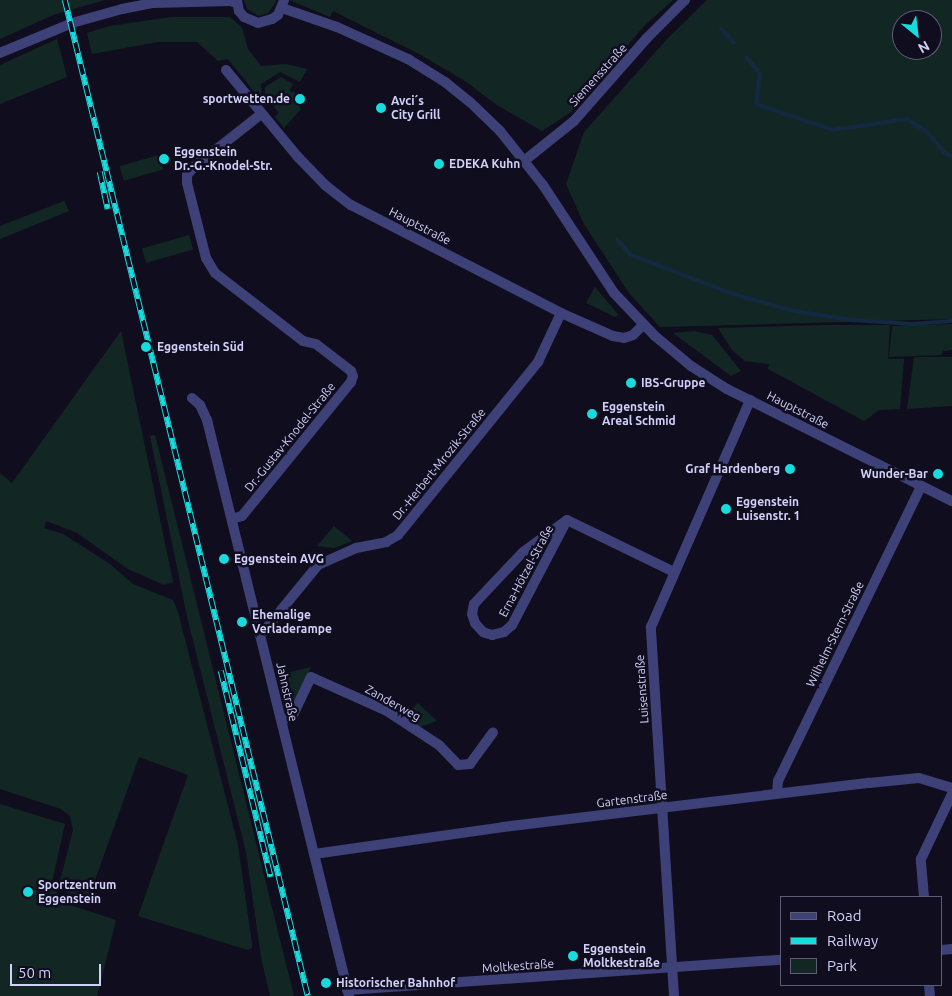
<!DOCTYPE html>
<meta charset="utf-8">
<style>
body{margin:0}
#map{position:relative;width:952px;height:996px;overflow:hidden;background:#100e1e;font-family:Ubuntu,sans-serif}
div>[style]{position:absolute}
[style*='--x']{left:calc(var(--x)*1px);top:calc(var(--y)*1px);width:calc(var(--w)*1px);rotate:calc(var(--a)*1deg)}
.green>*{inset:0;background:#122724;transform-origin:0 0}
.stream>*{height:4px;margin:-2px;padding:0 2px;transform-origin:2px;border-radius:2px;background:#132942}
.minor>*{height:10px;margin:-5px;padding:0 5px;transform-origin:5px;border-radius:5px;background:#3e4178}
.tertiary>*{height:10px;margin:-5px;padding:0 5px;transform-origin:5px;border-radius:5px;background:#3e4178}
.rail>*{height:5.5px;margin-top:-2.75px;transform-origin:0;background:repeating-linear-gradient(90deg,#100e1e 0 11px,#18dbde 0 22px);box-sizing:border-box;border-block:1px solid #18dbde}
.dots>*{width:14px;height:14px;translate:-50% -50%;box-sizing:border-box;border:2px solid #100e1e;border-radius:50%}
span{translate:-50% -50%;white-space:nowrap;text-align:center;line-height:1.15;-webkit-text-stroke:5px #100e1e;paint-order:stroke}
.street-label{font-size:12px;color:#d1d0fa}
.poi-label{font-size:12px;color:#d1d0fa;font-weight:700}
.right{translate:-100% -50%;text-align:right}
.left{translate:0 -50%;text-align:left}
.legend{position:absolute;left:780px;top:896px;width:162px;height:90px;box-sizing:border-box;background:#100e1e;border:1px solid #5d5c76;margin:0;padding:6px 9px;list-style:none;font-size:15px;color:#d1d0fa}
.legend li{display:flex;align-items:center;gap:10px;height:25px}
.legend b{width:25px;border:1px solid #5d5c76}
.north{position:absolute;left:892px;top:10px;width:50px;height:50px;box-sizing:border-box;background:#100e1e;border:1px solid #5d5c76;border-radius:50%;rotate:151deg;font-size:14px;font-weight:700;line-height:20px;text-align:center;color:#d1d0fa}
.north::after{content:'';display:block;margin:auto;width:18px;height:22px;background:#18dbde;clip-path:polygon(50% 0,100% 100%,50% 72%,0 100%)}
.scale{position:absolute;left:10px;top:964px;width:91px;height:22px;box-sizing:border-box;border:2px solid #d1d0fa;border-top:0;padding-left:6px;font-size:15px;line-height:18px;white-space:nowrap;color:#d1d0fa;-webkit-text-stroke:4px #100e1e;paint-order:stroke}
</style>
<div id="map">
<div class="green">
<div style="clip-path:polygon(0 0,105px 0,53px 15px,0 39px)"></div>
<div style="clip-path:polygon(244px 0,276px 0,276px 2px,268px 13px,259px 16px,247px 9px)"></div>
<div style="clip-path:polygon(289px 0,673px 0,644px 26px,571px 112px,542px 131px,497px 105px,465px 81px,419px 54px,333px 11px,330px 17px)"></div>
<div style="clip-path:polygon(evenodd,707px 0,952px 0,952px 319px,660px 327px,629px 293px,584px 224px,566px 184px,584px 132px,668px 38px,707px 0,902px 20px,932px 20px,932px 50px,902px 50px,902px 20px)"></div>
<div style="clip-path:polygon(171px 17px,230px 17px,242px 28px,248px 49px,261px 66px,286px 64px,307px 69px,300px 82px,280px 72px,261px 84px,262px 98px,260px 99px,228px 59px,218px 61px,197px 42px,158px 42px,92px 54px,87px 33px,110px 26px)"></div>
<div style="clip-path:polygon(57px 39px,67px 77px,0 104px,0 65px)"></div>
<div style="clip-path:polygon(281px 77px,293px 84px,290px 90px,291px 93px,294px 91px,301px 109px,284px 128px,275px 117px,279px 113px,265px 96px,265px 87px)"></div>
<div style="left:159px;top:155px;width:15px;height:41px;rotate:74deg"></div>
<div style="clip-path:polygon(64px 201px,69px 211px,0 239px,0 226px)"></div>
<div style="left:189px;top:235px;width:15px;height:49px;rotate:74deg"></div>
<div style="clip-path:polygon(595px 287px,618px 314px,618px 315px,615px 317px,586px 303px)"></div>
<div style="clip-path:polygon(952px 324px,952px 350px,943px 351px,942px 355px,889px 357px,892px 326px)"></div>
<div style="clip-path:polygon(825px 325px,890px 325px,888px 359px,904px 359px,900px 409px,879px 410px,864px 421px,768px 369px,769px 364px,745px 361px,732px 350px,718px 328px)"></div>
<div style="clip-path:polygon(121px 331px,173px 582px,164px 585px,128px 569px,77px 533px,62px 527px,46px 521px,44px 528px,63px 534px,110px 564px,133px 584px,173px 600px,178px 612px,238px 845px,252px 944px,252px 948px,248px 950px,138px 916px,188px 775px,139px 757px,89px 897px,67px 893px,60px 881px,73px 830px,70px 816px,61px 809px,0 789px,0 473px,12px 483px)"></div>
<div style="clip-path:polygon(694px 331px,712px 335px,741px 371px,731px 376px,673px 333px)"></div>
<div style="clip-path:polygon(914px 357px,952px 357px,952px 406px,907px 409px)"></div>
<div style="clip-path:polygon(155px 435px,294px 996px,270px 996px,261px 957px,246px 852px,188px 621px,150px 436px)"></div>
<div style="clip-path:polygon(334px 526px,352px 541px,334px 548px,317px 546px)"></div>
<div style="clip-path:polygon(311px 667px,296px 701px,287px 698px,282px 674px)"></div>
<div style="clip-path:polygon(418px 703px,437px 721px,420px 727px,404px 717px)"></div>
<div style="clip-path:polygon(0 804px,65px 824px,52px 882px,61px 902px,116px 920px,97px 996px,0 996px)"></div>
</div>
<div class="stream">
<div style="--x:721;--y:29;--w:19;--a:47"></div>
<div style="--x:746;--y:57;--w:21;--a:49"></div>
<div style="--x:760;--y:73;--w:31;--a:97"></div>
<div style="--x:756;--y:104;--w:81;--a:18.7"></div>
<div style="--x:833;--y:130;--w:75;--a:-8.5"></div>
<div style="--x:907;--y:119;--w:24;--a:33"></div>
<div style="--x:927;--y:132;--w:26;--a:50"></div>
<div style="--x:944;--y:152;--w:9;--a:32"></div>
<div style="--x:617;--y:240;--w:21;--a:47"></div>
<div style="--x:631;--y:255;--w:109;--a:20.9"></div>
<div style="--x:733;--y:294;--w:63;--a:15.6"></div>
<div style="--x:794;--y:311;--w:59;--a:8.8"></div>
<div style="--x:852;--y:320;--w:60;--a:3.8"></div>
<div style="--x:912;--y:324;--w:40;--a:-4.3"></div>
</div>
<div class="minor">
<div style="--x:226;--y:70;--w:113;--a:50.4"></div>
<div style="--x:298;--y:157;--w:39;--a:46"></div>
<div style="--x:325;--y:185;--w:33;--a:38"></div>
<div style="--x:351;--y:205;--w:236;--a:27.2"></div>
<div style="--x:561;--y:313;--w:57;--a:23.9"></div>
<div style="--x:613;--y:336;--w:11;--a:10"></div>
<div style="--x:624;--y:338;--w:9;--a:-18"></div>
<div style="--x:633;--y:335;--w:14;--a:-45"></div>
<div style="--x:524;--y:161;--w:64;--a:-38.7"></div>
<div style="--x:574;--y:121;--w:111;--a:-48.7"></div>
<div style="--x:647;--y:38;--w:54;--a:-45"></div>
<div style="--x:192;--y:398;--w:11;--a:41"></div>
<div style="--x:200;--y:405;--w:17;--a:65"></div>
<div style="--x:207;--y:420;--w:593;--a:76.15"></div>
<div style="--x:232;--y:519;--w:10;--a:-17"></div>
<div style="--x:242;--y:516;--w:173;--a:-50.9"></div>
<div style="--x:351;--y:382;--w:6;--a:-72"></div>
<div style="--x:353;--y:376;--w:5;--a:-112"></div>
<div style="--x:351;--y:371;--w:44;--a:-142.4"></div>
<div style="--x:316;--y:344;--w:13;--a:-167"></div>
<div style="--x:303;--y:341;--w:111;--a:-142.3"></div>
<div style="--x:215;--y:273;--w:17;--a:-121"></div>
<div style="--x:206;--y:258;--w:77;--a:-104.2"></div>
<div style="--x:187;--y:183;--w:8;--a:-90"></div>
<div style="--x:187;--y:175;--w:11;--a:-49"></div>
<div style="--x:194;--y:167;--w:85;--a:-38.3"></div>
<div style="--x:567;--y:520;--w:119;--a:117.6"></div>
<div style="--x:512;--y:625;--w:11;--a:139"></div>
<div style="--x:504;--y:632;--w:12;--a:166"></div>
<div style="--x:492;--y:635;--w:9;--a:-162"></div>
<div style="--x:483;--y:632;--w:12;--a:-132"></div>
<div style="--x:475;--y:623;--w:9;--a:-108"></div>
<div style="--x:472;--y:614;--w:10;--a:-79"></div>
<div style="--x:474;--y:604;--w:71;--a:-46.7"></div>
<div style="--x:523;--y:552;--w:54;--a:-36"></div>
<div style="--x:567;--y:520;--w:119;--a:25.9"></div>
<div style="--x:260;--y:632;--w:4;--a:-14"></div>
<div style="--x:264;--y:631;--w:85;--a:-50.7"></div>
<div style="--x:318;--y:565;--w:42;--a:-24.1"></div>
<div style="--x:356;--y:548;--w:31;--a:-11"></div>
<div style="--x:386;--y:542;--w:14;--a:-30"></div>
<div style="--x:398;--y:535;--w:223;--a:-51"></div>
<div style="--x:538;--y:362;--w:54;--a:-64.9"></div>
<div style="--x:281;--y:720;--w:11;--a:-15"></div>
<div style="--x:292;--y:717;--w:44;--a:-64.6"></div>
<div style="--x:311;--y:677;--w:83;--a:24.1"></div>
<div style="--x:387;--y:711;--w:62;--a:33.2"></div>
<div style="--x:439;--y:745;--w:28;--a:46"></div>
<div style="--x:458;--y:765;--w:12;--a:-5"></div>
<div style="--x:470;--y:764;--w:39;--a:-54"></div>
<div style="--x:777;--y:794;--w:13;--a:-86"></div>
<div style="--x:778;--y:781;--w:328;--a:-64.1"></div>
<div style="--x:314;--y:854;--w:191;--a:-8.1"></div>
<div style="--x:503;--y:827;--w:369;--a:-6.9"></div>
<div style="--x:869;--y:783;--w:50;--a:-5.7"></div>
<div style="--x:919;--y:778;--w:34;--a:17"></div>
<div style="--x:924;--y:897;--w:38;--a:-95"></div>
<div style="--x:921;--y:859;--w:72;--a:-64.5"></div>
<div style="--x:941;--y:950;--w:11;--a:-5"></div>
<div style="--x:929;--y:985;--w:11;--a:85"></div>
<div style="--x:347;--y:990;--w:435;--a:-4"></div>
<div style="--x:674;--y:996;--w:370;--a:-93.6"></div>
<div style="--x:651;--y:627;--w:248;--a:-66.4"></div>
</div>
<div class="tertiary">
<div style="--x:237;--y:0;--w:11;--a:80"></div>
<div style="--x:239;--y:11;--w:8;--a:50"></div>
<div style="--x:244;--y:17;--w:15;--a:23"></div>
<div style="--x:258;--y:23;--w:15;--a:-16"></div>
<div style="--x:272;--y:19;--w:7;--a:-34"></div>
<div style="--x:278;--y:15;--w:16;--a:-68"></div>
<div style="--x:282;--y:8;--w:58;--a:19.1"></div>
<div style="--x:337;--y:27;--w:78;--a:24.3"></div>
<div style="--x:408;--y:59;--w:44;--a:31.9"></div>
<div style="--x:445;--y:82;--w:32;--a:39"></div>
<div style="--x:470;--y:102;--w:42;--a:44"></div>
<div style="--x:500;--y:131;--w:69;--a:51.5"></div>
<div style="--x:543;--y:185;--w:129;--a:56.7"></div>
<div style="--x:614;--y:293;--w:59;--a:46.4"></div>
<div style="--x:655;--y:336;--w:47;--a:39.8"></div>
<div style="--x:691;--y:366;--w:43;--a:32.6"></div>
<div style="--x:727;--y:389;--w:251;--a:26.5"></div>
<div style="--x:0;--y:53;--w:78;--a:-22.6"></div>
<div style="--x:72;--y:23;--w:52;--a:-15.6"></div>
<div style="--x:122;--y:9;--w:33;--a:-11"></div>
<div style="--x:154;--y:3;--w:76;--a:-1.5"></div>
<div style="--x:230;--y:1;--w:7;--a:16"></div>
</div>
<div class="rail">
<div style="--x:65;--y:0;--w:1025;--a:76.29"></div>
<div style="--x:100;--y:172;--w:38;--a:78"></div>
<div style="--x:221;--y:671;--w:212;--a:76.4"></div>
</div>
<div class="dots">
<div style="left:300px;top:99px;background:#18dbde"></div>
<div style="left:381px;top:108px;background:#18dbde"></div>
<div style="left:164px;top:159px;background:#18dbde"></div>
<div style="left:439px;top:164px;background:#18dbde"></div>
<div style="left:146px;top:347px;background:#18dbde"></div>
<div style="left:631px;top:383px;background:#18dbde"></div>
<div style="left:592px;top:414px;background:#18dbde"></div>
<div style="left:790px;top:469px;background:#18dbde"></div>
<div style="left:938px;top:474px;background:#18dbde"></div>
<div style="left:726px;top:509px;background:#18dbde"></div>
<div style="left:224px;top:559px;background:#18dbde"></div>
<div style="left:242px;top:622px;background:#18dbde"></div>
<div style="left:28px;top:892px;background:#18dbde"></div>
<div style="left:573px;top:956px;background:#18dbde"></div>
<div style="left:326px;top:983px;background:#18dbde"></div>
</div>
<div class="street-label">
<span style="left:598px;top:75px;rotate:-48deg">Siemensstraße</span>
<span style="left:420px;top:226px;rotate:27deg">Hauptstraße</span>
<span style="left:798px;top:410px;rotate:27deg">Hauptstraße</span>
<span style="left:290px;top:437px;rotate:-51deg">Dr.-Gustav-Knodel-Straße</span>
<span style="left:439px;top:464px;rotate:-51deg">Dr.-Herbert-Mrozik-Straße</span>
<span style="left:526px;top:571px;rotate:-62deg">Erna-Hötzel-Straße</span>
<span style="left:835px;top:634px;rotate:-64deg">Wilhelm-Stern-Straße</span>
<span style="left:642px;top:689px;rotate:-94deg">Luisenstraße</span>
<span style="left:287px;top:692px;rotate:77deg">Jahnstraße</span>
<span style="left:393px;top:703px;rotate:29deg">Zanderweg</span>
<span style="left:632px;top:799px;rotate:-7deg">Gartenstraße</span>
<span style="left:518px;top:966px;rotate:-4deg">Moltkestraße</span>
</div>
<div class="poi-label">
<span class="right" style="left:290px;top:99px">sportwetten.de</span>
<span class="left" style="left:391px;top:108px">Avci´s<br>City Grill</span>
<span class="left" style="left:174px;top:159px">Eggenstein<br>Dr.-G.-Knodel-Str.</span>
<span class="left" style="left:449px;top:164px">EDEKA Kuhn</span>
<span class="left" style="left:157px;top:347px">Eggenstein Süd</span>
<span class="left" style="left:641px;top:383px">IBS-Gruppe</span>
<span class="left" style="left:602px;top:414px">Eggenstein<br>Areal Schmid</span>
<span class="right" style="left:780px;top:469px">Graf Hardenberg</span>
<span class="right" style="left:928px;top:474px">Wunder-Bar</span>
<span class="left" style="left:736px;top:509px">Eggenstein<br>Luisenstr. 1</span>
<span class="left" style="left:234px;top:559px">Eggenstein AVG</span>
<span class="left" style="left:252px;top:622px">Ehemalige<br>Verladerampe</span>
<span class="left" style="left:38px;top:892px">Sportzentrum<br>Eggenstein</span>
<span class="left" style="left:583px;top:956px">Eggenstein<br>Moltkestraße</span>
<span class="left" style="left:336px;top:983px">Historischer Bahnhof</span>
</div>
<ul class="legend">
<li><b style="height:6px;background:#3e4178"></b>Road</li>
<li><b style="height:6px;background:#18dbde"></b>Railway</li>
<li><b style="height:14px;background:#122724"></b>Park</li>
</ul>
<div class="north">N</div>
<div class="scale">50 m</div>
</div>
